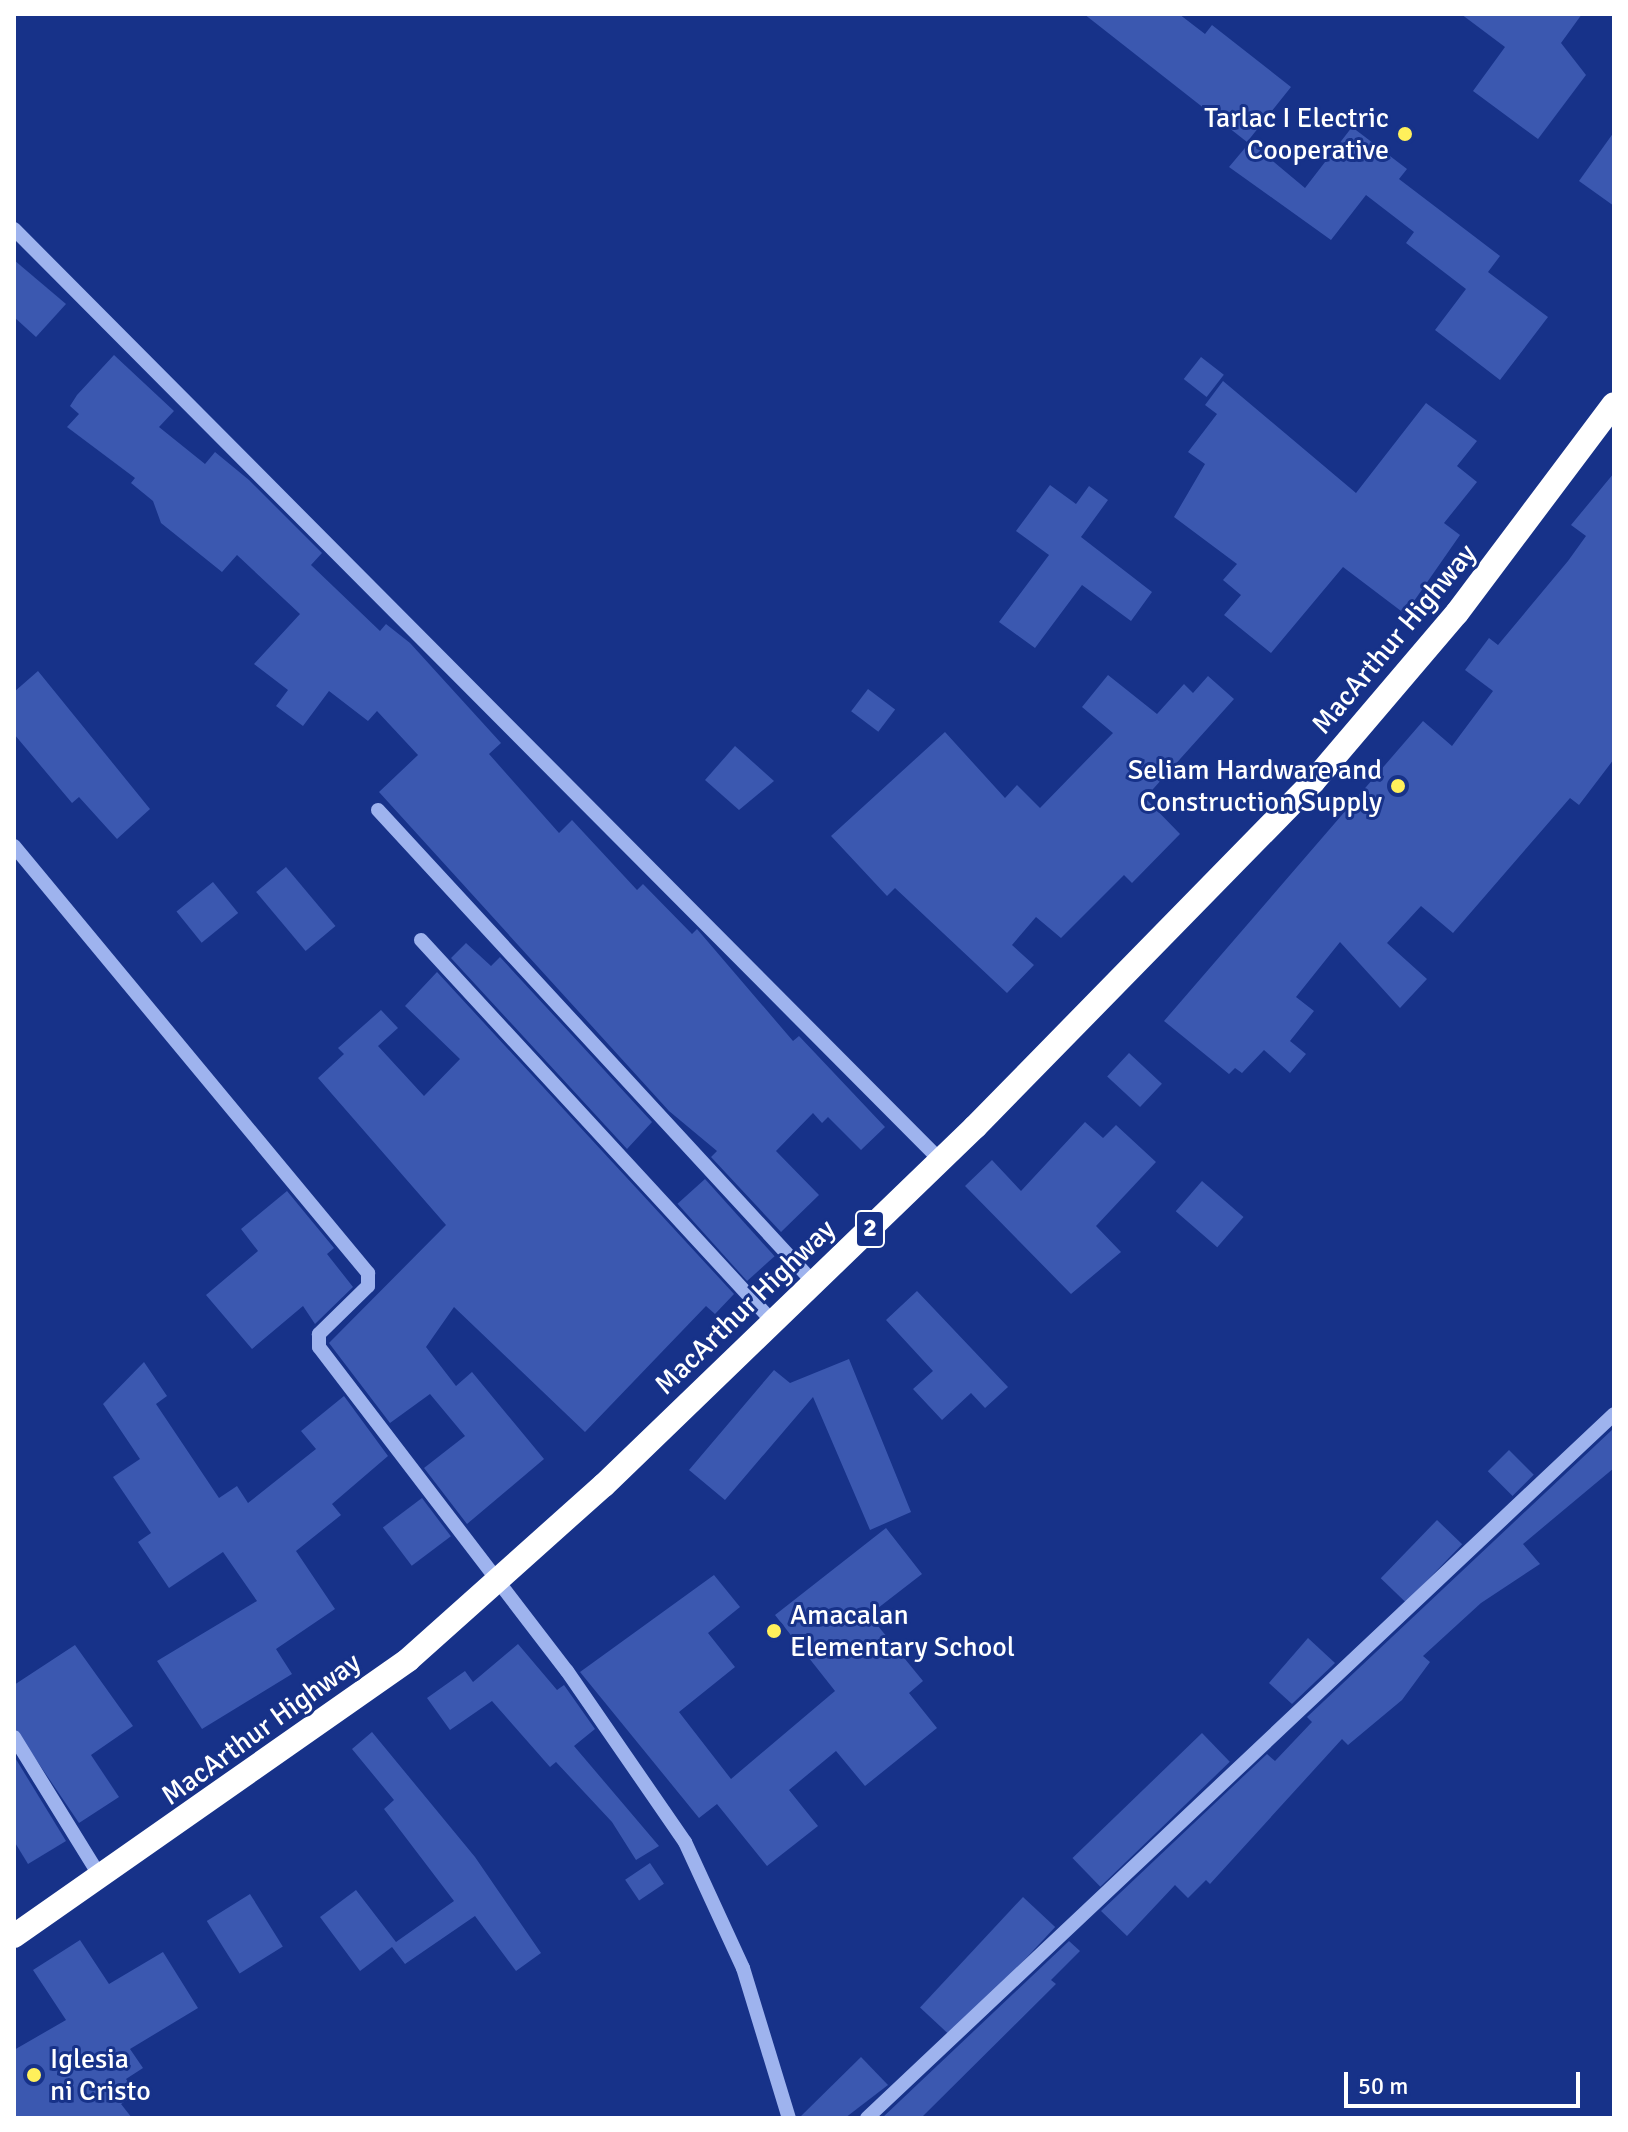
<!DOCTYPE html>
<style>
body{margin:0}
#map{position:relative;width:1628px;height:2132px;overflow:hidden;background:#173289;font-family:Signika,sans-serif}
div>[style]{position:absolute}
[style*='--x']{left:calc(var(--x)*1px);top:calc(var(--y)*1px);width:calc(var(--w)*1px);rotate:calc(var(--a)*1deg)}
.building>*{inset:0;background:#3b58b0;transform-origin:0 0}
.minor>*{height:14px;margin:-7px;padding:0 7px;transform-origin:7px;border-radius:7px;background:#9eb3ee}
.highway>*{height:24px;margin:-12px;padding:0 12px;transform-origin:12px;border-radius:12px;background:#fff}
.dots>*{width:22px;height:22px;translate:-50% -50%;box-sizing:border-box;border:4px solid #173289;border-radius:50%}
span{translate:-50% -50%;white-space:nowrap;text-align:center;line-height:1.15;-webkit-text-stroke:6px #173289;paint-order:stroke}
.shield-label span{padding:2px 6px;background:#173289;border:2px solid;border-radius:6px;-webkit-text-stroke-width:0}
.shield-label{font-size:26px;color:#fff;font-weight:700}
.poi-label{font-size:28px;color:#fff}
.right{translate:-100% -50%;text-align:right}
.left{translate:0 -50%;text-align:left}
.street-label{font-size:28px;color:#fff}
.frame{position:absolute;inset:0;border:16px solid #fff;pointer-events:none}
.scale{position:absolute;left:1344px;top:2072px;width:236px;height:36px;box-sizing:border-box;border:4px solid #fff;border-top:0;padding-left:10px;font-size:24px;line-height:28px;white-space:nowrap;color:#fff;-webkit-text-stroke:6px #173289;paint-order:stroke}
</style>
<div id="map">
<div class="building">
<div style="clip-path:polygon(1084px 14px,1179px 14px,1205px 34px,1212px 25px,1291px 87px,1247px 142px)"></div>
<div style="clip-path:polygon(1461px 14px,1582px 14px,1561px 43px,1586px 75px,1538px 139px,1473px 91px,1505px 47px)"></div>
<div style="clip-path:polygon(1352px 127px,1407px 169px,1399px 179px,1500px 256px,1488px 272px,1548px 317px,1500px 380px,1435px 330px,1466px 289px,1406px 243px,1414px 232px,1366px 195px,1331px 240px,1229px 167px,1250px 142px,1305px 188px)"></div>
<div style="clip-path:polygon(1614px 132px,1614px 206px,1579px 181px)"></div>
<div style="clip-path:polygon(14px 260px,66px 304px,36px 337px,14px 317px)"></div>
<div style="clip-path:polygon(114px 355px,174px 411px,159px 427px,205px 464px,215px 452px,249px 480px,322px 553px,311px 565px,380px 631px,386px 624px,410px 643px,501px 743px,489px 754px,559px 833px,572px 820px,637px 890px,643px 884px,692px 934px,697px 929px,793px 1041px,799px 1036px,885px 1127px,861px 1150px,828px 1117px,822px 1123px,813px 1113px,776px 1151px,819px 1195px,781px 1232px,711px 1157px,717px 1151px,669px 1111px,379px 792px,418px 755px,377px 711px,368px 721px,329px 691px,303px 726px,276px 706px,288px 690px,254px 664px,300px 614px,237px 555px,222px 572px,161px 523px,153px 501px,131px 483px,135px 478px,67px 427px,79px 414px,70px 406px,77px 395px)"></div>
<div style="left:1201px;top:357px;width:29px;height:28px;rotate:38deg"></div>
<div style="clip-path:polygon(1223px 381px,1356px 493px,1426px 403px,1477px 441px,1457px 466px,1477px 482px,1444px 523px,1460px 535px,1405px 614px,1343px 567px,1271px 653px,1224px 615px,1241px 595px,1223px 580px,1237px 564px,1174px 517px,1205px 464px,1188px 452px,1217px 414px,1205px 405px)"></div>
<div style="clip-path:polygon(1614px 473px,1614px 759px,1579px 805px,1570px 798px,1453px 933px,1421px 906px,1387px 943px,1427px 979px,1400px 1008px,1340px 942px,1296px 997px,1314px 1011px,1290px 1041px,1306px 1054px,1290px 1073px,1264px 1050px,1242px 1073px,1235px 1068px,1229px 1074px,1164px 1021px,1423px 721px,1452px 746px,1493px 691px,1465px 670px,1489px 638px,1498px 645px,1568px 561px,1586px 536px,1571px 525px)"></div>
<div style="clip-path:polygon(1050px 485px,1076px 504px,1089px 486px,1108px 500px,1081px 537px,1152px 592px,1131px 621px,1082px 585px,1035px 648px,999px 622px,1049px 555px,1016px 531px)"></div>
<div style="clip-path:polygon(38px 671px,150px 809px,117px 839px,79px 797px,72px 803px,14px 734px,14px 692px)"></div>
<div style="clip-path:polygon(1108px 675px,1157px 714px,1184px 684px,1193px 693px,1208px 676px,1234px 699px,1145px 798px,1180px 834px,1132px 883px,1124px 875px,1061px 938px,1036px 917px,1012px 945px,1034px 965px,1007px 993px,895px 888px,887px 896px,831px 836px,945px 732px,1005px 798px,1017px 785px,1040px 808px,1113px 733px,1082px 707px)"></div>
<div style="left:868px;top:689px;width:34px;height:28px;rotate:37deg"></div>
<div style="clip-path:polygon(735px 746px,774px 781px,739px 810px,705px 780px)"></div>
<div style="left:286px;top:867px;width:77px;height:39px;rotate:50deg"></div>
<div style="left:213px;top:882px;width:40px;height:47px;rotate:51deg"></div>
<div style="clip-path:polygon(466px 943px,491px 966px,500px 957px,652px 1122px,627px 1149px,451px 958px)"></div>
<div style="clip-path:polygon(437px 972px,734px 1294px,715px 1314px,706px 1306px,585px 1432px,454px 1307px,426px 1347px,456px 1386px,472px 1372px,544px 1459px,467px 1524px,424px 1468px,465px 1436px,430px 1394px,390px 1423px,329px 1343px,446px 1225px,318px 1078px,344px 1054px,338px 1048px,381px 1010px,398px 1028px,378px 1046px,424px 1096px,460px 1059px,405px 1006px)"></div>
<div style="left:1129px;top:1053px;width:45px;height:32px;rotate:43deg"></div>
<div style="clip-path:polygon(1085px 1122px,1103px 1138px,1116px 1125px,1156px 1162px,1096px 1226px,1121px 1252px,1071px 1294px,965px 1186px,992px 1160px,1021px 1191px)"></div>
<div style="left:705px;top:1179px;width:104px;height:37px;rotate:48deg"></div>
<div style="left:1202px;top:1181px;width:55px;height:40px;rotate:41deg"></div>
<div style="clip-path:polygon(287px 1191px,334px 1248px,327px 1254px,353px 1287px,315px 1324px,303px 1306px,252px 1349px,206px 1295px,258px 1251px,241px 1229px)"></div>
<div style="clip-path:polygon(917px 1291px,1008px 1387px,985px 1408px,971px 1393px,942px 1420px,913px 1389px,933px 1371px,886px 1320px)"></div>
<div style="clip-path:polygon(849px 1359px,911px 1512px,870px 1530px,813px 1397px,725px 1500px,689px 1470px,774px 1370px,790px 1383px)"></div>
<div style="clip-path:polygon(144px 1362px,167px 1396px,156px 1404px,219px 1498px,237px 1486px,248px 1503px,316px 1449px,301px 1431px,344px 1396px,388px 1456px,332px 1504px,341px 1515px,296px 1551px,335px 1609px,276px 1649px,292px 1674px,202px 1729px,157px 1661px,257px 1601px,223px 1552px,169px 1588px,138px 1542px,151px 1533px,113px 1477px,140px 1459px,103px 1404px)"></div>
<div style="clip-path:polygon(1614px 1428px,1614px 1468px,1523px 1544px,1540px 1564px,1481px 1603px,1423px 1656px,1430px 1662px,1402px 1700px,1348px 1745px,1342px 1739px,1210px 1884px,1206px 1880px,1188px 1898px,1175px 1885px,1127px 1936px,1101px 1911px,1267px 1754px,1275px 1761px,1312px 1722px,1307px 1717px)"></div>
<div style="left:1509px;top:1450px;width:35px;height:30px;rotate:45deg"></div>
<div style="left:422px;top:1498px;width:48px;height:49px;rotate:53deg"></div>
<div style="left:1437px;top:1520px;width:35px;height:81px;rotate:44deg"></div>
<div style="clip-path:polygon(886px 1528px,922px 1574px,869px 1615px,923px 1681px,909px 1693px,937px 1728px,865px 1786px,836px 1751px,789px 1790px,818px 1826px,767px 1866px,717px 1804px,699px 1818px,580px 1672px,714px 1575px,740px 1607px,708px 1633px,735px 1667px,679px 1712px,731px 1779px,835px 1691px,775px 1615px)"></div>
<div style="clip-path:polygon(1308px 1638px,1335px 1663px,1292px 1704px,1269px 1683px)"></div>
<div style="clip-path:polygon(518px 1644px,557px 1690px,564px 1685px,595px 1729px,574px 1746px,659px 1846px,636px 1860px,612px 1822px,556px 1762px,550px 1767px,492px 1701px,450px 1730px,427px 1698px,465px 1671px,473px 1682px)"></div>
<div style="clip-path:polygon(75px 1645px,133px 1726px,91px 1755px,119px 1797px,79px 1823px,14px 1727px,14px 1685px)"></div>
<div style="clip-path:polygon(372px 1732px,475px 1857px,541px 1953px,516px 1971px,475px 1916px,405px 1964px,392px 1947px,360px 1971px,320px 1917px,356px 1890px,396px 1942px,454px 1901px,384px 1809px,394px 1800px,352px 1749px)"></div>
<div style="left:1202px;top:1733px;width:40px;height:180px;rotate:46deg"></div>
<div style="clip-path:polygon(14px 1756px,66px 1841px,28px 1864px,14px 1841px)"></div>
<div style="left:650px;top:1863px;width:25px;height:30px;rotate:56deg"></div>
<div style="left:250px;top:1894px;width:62px;height:51px;rotate:58deg"></div>
<div style="left:1023px;top:1897px;width:44px;height:151px;rotate:43deg"></div>
<div style="clip-path:polygon(80px 1940px,109px 1984px,163px 1952px,198px 2008px,130px 2049px,143px 2068px,126px 2079px,136px 2094px,121px 2104px,132px 2118px,14px 2118px,14px 2050px,66px 2020px,33px 1970px)"></div>
<div style="clip-path:polygon(1069px 1941px,1080px 1951px,1051px 1980px,1056px 1984px,921px 2118px,882px 2118px)"></div>
<div style="clip-path:polygon(861px 2057px,888px 2085px,845px 2118px,799px 2118px)"></div>
</div>
<div class="minor">
<div style="--x:14;--y:229;--w:1315;--a:45.15"></div>
<div style="--x:378;--y:810;--w:643;--a:47.33"></div>
<div style="--x:14;--y:846;--w:555;--a:50.34"></div>
<div style="--x:368;--y:1273;--w:13;--a:90"></div>
<div style="--x:368;--y:1286;--w:69;--a:135.6"></div>
<div style="--x:319;--y:1334;--w:13;--a:90"></div>
<div style="--x:319;--y:1347;--w:408;--a:52.6"></div>
<div style="--x:567;--y:1671;--w:208;--a:55.4"></div>
<div style="--x:685;--y:1842;--w:139;--a:65.3"></div>
<div style="--x:743;--y:1968;--w:157;--a:73"></div>
<div style="--x:421;--y:940;--w:519;--a:47.34"></div>
<div style="--x:14;--y:1737;--w:166;--a:58.3"></div>
<div style="--x:867;--y:2118;--w:1026;--a:-43.3"></div>
</div>
<div class="highway">
<div style="--x:14;--y:1936;--w:481;--a:-35"></div>
<div style="--x:408;--y:1660;--w:263;--a:-41.8"></div>
<div style="--x:604;--y:1485;--w:516;--a:-43.98"></div>
<div style="--x:975;--y:1127;--w:483;--a:-45.6"></div>
<div style="--x:1313;--y:782;--w:222;--a:-49.6"></div>
<div style="--x:1457;--y:613;--w:261;--a:-53.1"></div>
</div>
<div class="dots">
<div style="left:1405px;top:134px;background:#fff05b"></div>
<div style="left:1398px;top:786px;background:#fff05b"></div>
<div style="left:774px;top:1631px;background:#fff05b"></div>
<div style="left:34px;top:2075px;background:#fff05b"></div>
</div>
<div class="shield-label">
<span style="left:870px;top:1229px">2</span>
</div>
<div class="poi-label">
<span class="right" style="left:1389px;top:134px">Tarlac I Electric<br>Cooperative</span>
<span class="right" style="left:1382px;top:786px">Seliam Hardware and<br>Construction Supply</span>
<span class="left" style="left:790px;top:1631px">Amacalan<br>Elementary School</span>
<span class="left" style="left:50px;top:2075px">Iglesia<br>ni Cristo</span>
</div>
<div class="street-label">
<span style="left:1394px;top:639px;rotate:-50deg">MacArthur Highway</span>
<span style="left:745px;top:1307px;rotate:-44deg">MacArthur Highway</span>
<span style="left:261px;top:1729px;rotate:-36deg">MacArthur Highway</span>
</div>
<div class="frame"></div>
<div class="scale">50 m</div>
</div>
